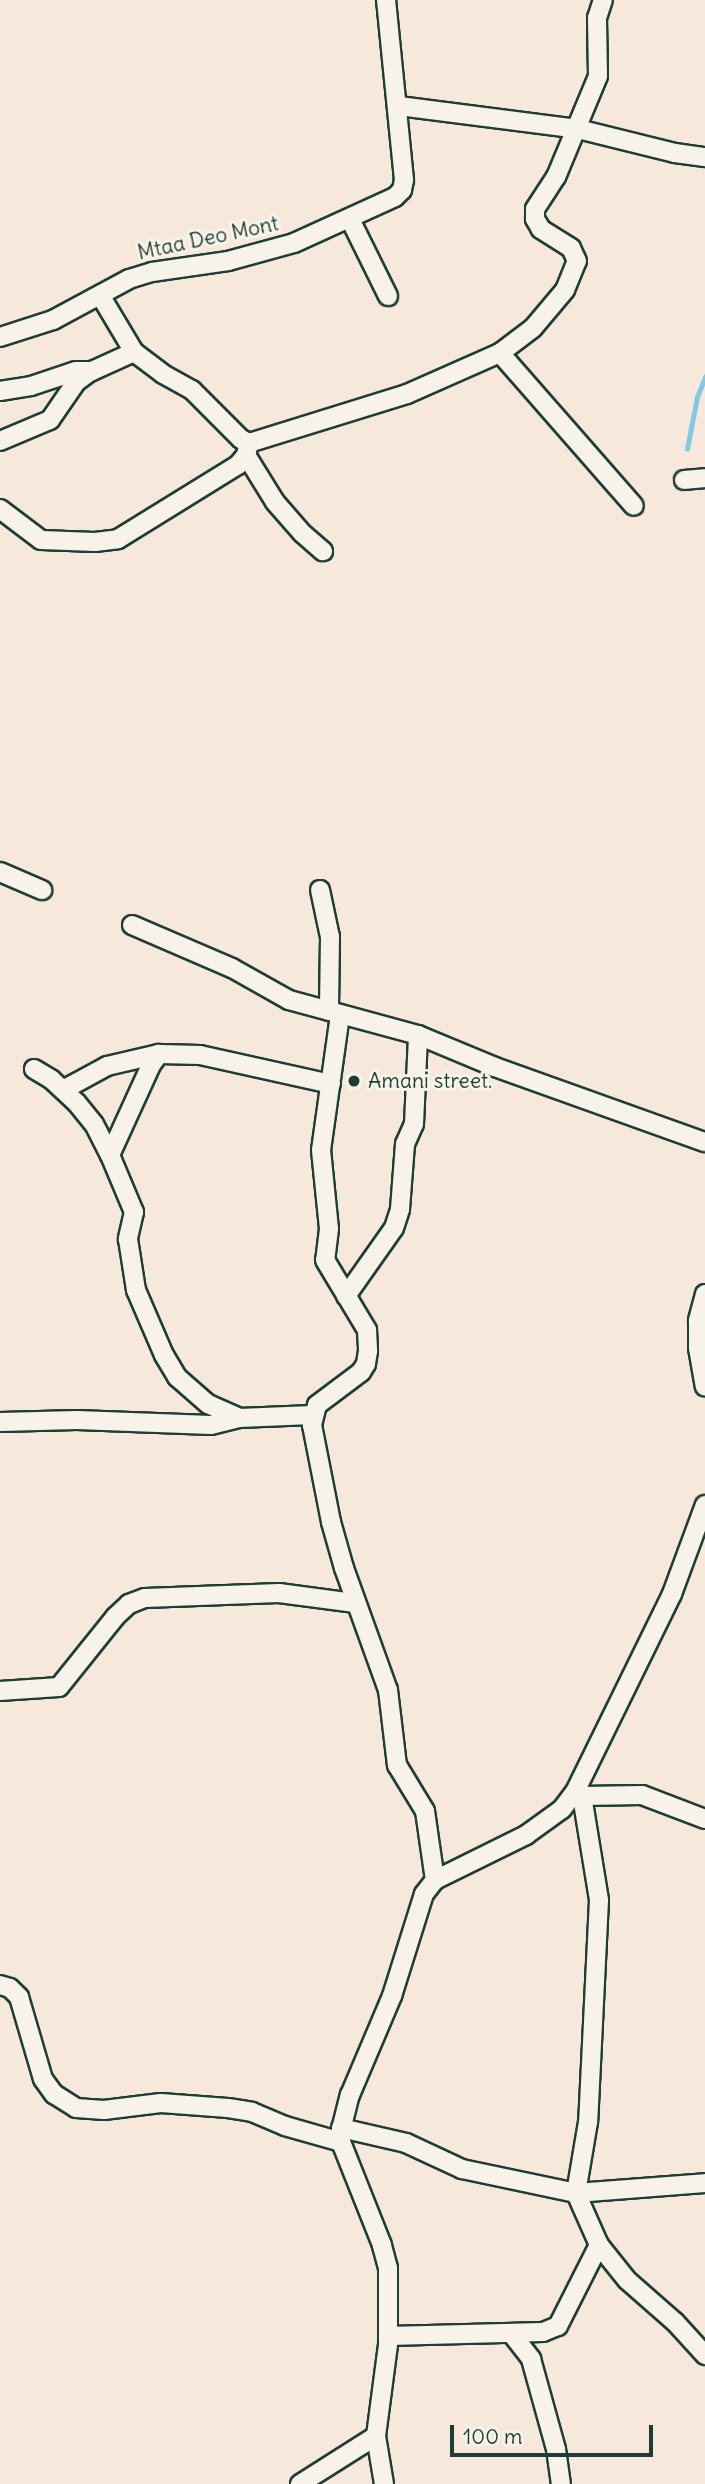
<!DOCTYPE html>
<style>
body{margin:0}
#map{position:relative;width:705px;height:2484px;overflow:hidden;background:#f6e8db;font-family:Delius,sans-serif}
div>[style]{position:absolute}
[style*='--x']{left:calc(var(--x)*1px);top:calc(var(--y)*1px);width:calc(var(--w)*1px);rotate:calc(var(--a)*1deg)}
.stream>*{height:4.5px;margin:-2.25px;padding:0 2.25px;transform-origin:2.25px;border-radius:2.25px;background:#82c9e3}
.roads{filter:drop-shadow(2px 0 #1f3d34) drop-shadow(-2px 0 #1f3d34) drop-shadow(0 2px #1f3d34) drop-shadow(0 -2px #1f3d34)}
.minor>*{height:18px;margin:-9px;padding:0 9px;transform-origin:9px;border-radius:9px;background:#f7f3e8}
.dots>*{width:19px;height:19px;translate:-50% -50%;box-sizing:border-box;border:4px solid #f7f3e8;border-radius:50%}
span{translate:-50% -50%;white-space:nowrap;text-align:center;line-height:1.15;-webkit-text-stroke:6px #f7f3e8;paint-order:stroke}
.street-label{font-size:21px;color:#1f3d34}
.poi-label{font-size:21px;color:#1f3d34}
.left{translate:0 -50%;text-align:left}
.scale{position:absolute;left:450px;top:2425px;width:203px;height:32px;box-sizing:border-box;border:4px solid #1f3d34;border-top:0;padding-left:9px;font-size:21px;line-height:24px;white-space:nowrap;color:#1f3d34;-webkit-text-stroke:5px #f7f3e8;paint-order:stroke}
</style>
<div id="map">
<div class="stream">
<div style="--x:687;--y:449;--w:53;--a:-79.1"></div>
<div style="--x:697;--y:397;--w:22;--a:-68"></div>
</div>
<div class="roads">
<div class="minor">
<div style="--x:399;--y:106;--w:180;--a:7.3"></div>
<div style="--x:578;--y:129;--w:100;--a:13.9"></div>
<div style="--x:675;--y:153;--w:30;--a:8"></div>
<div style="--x:350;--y:219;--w:86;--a:63.7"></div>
<div style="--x:100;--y:295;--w:66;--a:59.2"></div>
<div style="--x:134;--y:352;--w:36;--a:37"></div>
<div style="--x:163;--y:374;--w:33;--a:29"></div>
<div style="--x:192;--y:390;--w:69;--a:45"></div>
<div style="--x:241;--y:439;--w:9;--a:27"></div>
<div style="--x:249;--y:443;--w:165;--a:-17.2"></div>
<div style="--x:407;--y:394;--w:102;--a:-23.8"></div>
<div style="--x:500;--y:353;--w:41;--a:-37.1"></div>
<div style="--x:533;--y:328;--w:50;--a:-49.9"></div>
<div style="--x:565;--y:290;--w:31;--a:-68"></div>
<div style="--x:577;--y:261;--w:14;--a:-115"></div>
<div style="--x:571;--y:248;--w:36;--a:-148"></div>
<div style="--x:541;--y:229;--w:12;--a:-121"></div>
<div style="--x:535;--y:219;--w:10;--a:-90"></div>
<div style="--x:535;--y:209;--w:38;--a:-57"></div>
<div style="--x:556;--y:177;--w:109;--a:-67.4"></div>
<div style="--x:598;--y:76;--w:58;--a:-91"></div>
<div style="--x:597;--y:18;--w:19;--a:-72"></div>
<div style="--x:0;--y:337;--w:56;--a:-17.8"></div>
<div style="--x:53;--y:320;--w:86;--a:-28.3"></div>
<div style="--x:129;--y:279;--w:24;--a:-17"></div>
<div style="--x:152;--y:272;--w:77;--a:-8.2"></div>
<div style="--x:228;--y:261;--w:68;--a:-15.3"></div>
<div style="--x:294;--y:243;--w:111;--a:-24.5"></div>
<div style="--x:395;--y:197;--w:10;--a:-45"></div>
<div style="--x:402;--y:190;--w:10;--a:-79"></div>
<div style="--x:404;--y:180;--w:181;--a:-95.7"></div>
<div style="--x:500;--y:353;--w:203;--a:48.8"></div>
<div style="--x:0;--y:391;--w:31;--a:-9"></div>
<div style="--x:31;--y:386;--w:47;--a:-18.4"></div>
<div style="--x:76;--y:371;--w:16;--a:0"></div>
<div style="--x:92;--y:371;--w:46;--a:-24.3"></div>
<div style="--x:0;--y:441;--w:54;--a:-22.8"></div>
<div style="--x:50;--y:420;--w:46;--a:-55.6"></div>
<div style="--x:76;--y:382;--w:19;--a:-36"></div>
<div style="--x:246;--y:455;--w:55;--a:58.3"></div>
<div style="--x:275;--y:502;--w:41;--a:48.9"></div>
<div style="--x:302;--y:533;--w:28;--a:41"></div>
<div style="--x:684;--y:480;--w:21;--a:-5"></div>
<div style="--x:0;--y:509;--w:51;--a:37.1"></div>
<div style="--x:41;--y:540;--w:54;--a:2.1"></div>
<div style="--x:95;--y:542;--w:23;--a:-7"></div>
<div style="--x:118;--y:539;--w:141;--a:-31.7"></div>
<div style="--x:238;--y:465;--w:13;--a:-51"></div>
<div style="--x:246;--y:455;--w:12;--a:-76"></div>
<div style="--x:0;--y:872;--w:46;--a:23.2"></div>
<div style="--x:320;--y:890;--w:48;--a:78"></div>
<div style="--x:330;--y:937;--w:74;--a:90.8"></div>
<div style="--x:132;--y:925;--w:109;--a:23.3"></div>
<div style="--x:232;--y:968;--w:65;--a:29.3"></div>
<div style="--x:289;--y:1000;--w:134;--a:15.2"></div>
<div style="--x:418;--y:1035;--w:83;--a:22.6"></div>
<div style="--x:495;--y:1067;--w:223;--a:19.7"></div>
<div style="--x:340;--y:1015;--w:136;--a:98"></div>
<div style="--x:321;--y:1150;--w:79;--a:84.2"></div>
<div style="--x:329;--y:1229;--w:31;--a:97"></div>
<div style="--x:325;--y:1260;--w:82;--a:59"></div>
<div style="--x:367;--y:1330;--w:21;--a:87"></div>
<div style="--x:368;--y:1351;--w:13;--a:99"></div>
<div style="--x:366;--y:1364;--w:9;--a:122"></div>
<div style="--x:361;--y:1372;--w:55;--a:143.1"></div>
<div style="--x:317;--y:1405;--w:21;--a:104"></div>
<div style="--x:312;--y:1425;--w:99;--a:78.9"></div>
<div style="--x:331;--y:1522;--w:48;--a:74.2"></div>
<div style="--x:344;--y:1568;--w:130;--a:70.2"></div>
<div style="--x:388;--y:1690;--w:76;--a:83.2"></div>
<div style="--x:397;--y:1765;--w:54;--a:58.7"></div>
<div style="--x:425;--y:1811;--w:70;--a:81.8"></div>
<div style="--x:34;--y:1069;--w:21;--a:31"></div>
<div style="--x:52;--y:1080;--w:33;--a:43"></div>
<div style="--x:76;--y:1102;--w:28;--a:51"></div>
<div style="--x:94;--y:1124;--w:35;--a:63"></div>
<div style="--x:110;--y:1155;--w:62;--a:67.2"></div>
<div style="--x:134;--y:1212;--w:28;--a:103"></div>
<div style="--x:128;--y:1239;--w:52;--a:81.1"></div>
<div style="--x:136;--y:1290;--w:71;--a:66.7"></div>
<div style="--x:164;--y:1355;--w:26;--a:59"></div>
<div style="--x:177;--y:1377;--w:41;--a:41.1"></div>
<div style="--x:208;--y:1404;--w:34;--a:24"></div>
<div style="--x:239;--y:1418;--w:73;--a:-2.4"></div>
<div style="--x:63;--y:1090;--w:50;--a:-28.6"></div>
<div style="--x:107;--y:1066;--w:53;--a:-13"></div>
<div style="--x:159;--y:1054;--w:41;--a:1.4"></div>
<div style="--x:200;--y:1055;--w:134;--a:12.5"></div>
<div style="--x:110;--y:1155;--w:99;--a:-65.5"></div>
<div style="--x:151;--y:1065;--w:14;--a:-54"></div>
<div style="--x:705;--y:1294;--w:28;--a:105"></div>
<div style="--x:698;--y:1321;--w:27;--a:90"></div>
<div style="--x:698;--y:1348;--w:39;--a:80"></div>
<div style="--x:346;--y:1296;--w:83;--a:-54.8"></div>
<div style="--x:394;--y:1228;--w:20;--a:-72"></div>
<div style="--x:400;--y:1209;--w:65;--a:-85.6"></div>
<div style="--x:405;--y:1144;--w:22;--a:-66"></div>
<div style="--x:414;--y:1124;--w:89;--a:-87.4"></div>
<div style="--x:0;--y:1422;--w:77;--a:-1.5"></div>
<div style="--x:77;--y:1420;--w:134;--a:2.1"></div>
<div style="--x:211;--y:1425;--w:29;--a:-14"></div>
<div style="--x:0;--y:1691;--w:59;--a:-3.9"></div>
<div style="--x:59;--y:1687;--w:90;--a:-51.3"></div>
<div style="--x:115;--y:1617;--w:19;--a:-43"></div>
<div style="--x:129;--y:1604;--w:17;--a:-21"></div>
<div style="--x:145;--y:1598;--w:134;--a:-2.1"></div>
<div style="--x:279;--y:1593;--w:77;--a:7.5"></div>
<div style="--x:575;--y:1792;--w:8;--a:30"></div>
<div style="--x:582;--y:1796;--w:60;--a:-1"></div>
<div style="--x:642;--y:1795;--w:67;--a:20.9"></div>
<div style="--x:582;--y:1796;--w:105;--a:80.7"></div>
<div style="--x:599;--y:1900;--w:222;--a:92.8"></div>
<div style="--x:588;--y:2122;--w:72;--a:99.6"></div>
<div style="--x:576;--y:2193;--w:57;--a:66.1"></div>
<div style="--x:599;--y:2245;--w:45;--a:51.3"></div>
<div style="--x:627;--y:2280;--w:64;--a:41.2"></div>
<div style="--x:675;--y:2322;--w:45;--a:47.7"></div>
<div style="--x:0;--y:1985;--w:10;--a:17"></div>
<div style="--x:10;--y:1988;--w:13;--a:45"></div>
<div style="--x:19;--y:1997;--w:85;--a:73.7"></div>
<div style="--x:43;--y:2079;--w:19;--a:54"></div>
<div style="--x:54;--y:2094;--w:26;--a:32"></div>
<div style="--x:76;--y:2108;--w:28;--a:4"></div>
<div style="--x:104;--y:2110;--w:57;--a:-7"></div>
<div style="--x:161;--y:2103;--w:67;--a:4.3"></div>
<div style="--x:228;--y:2108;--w:24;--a:9"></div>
<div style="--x:252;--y:2112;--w:36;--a:23"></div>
<div style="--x:285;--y:2126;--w:58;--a:15.9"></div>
<div style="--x:341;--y:2128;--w:67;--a:13"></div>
<div style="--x:406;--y:2143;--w:62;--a:24.9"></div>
<div style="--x:462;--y:2169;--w:116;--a:11.9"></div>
<div style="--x:576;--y:2193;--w:129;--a:-4.4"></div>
<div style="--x:511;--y:2333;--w:33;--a:52"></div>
<div style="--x:531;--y:2359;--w:93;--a:74.5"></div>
<div style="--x:556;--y:2449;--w:35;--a:82"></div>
<div style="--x:388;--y:2336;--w:155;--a:-1.5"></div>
<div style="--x:543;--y:2332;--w:16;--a:-22"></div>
<div style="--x:558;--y:2326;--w:91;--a:-63.2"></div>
<div style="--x:300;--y:2484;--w:90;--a:-32.3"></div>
<div style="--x:384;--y:2484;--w:49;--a:-99.5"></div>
<div style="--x:376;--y:2436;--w:92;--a:-82.5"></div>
<div style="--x:388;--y:2345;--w:77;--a:-90"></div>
<div style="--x:388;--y:2268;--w:24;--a:-105"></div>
<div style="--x:382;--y:2245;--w:111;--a:-111.7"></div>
<div style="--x:341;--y:2142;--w:12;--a:-90"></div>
<div style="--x:341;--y:2130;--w:36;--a:-76"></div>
<div style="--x:350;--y:2095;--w:108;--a:-67"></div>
<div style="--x:392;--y:1996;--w:107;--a:-72.6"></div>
<div style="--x:424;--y:1894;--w:18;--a:-52"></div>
<div style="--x:435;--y:1880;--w:102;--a:-26.3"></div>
<div style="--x:526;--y:1835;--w:44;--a:-35.8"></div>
<div style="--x:562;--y:1809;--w:21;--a:-53"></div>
<div style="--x:575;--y:1792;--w:220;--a:-63.9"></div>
<div style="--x:672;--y:1594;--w:95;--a:-69.7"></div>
</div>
</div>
<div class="dots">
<div style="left:354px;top:1081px;background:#1f3d34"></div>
</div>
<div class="street-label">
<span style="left:208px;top:238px;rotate:-12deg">Mtaa Deo Mont</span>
</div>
<div class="poi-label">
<span class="left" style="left:368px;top:1081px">Amani street.</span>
</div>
<div class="scale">100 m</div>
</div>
